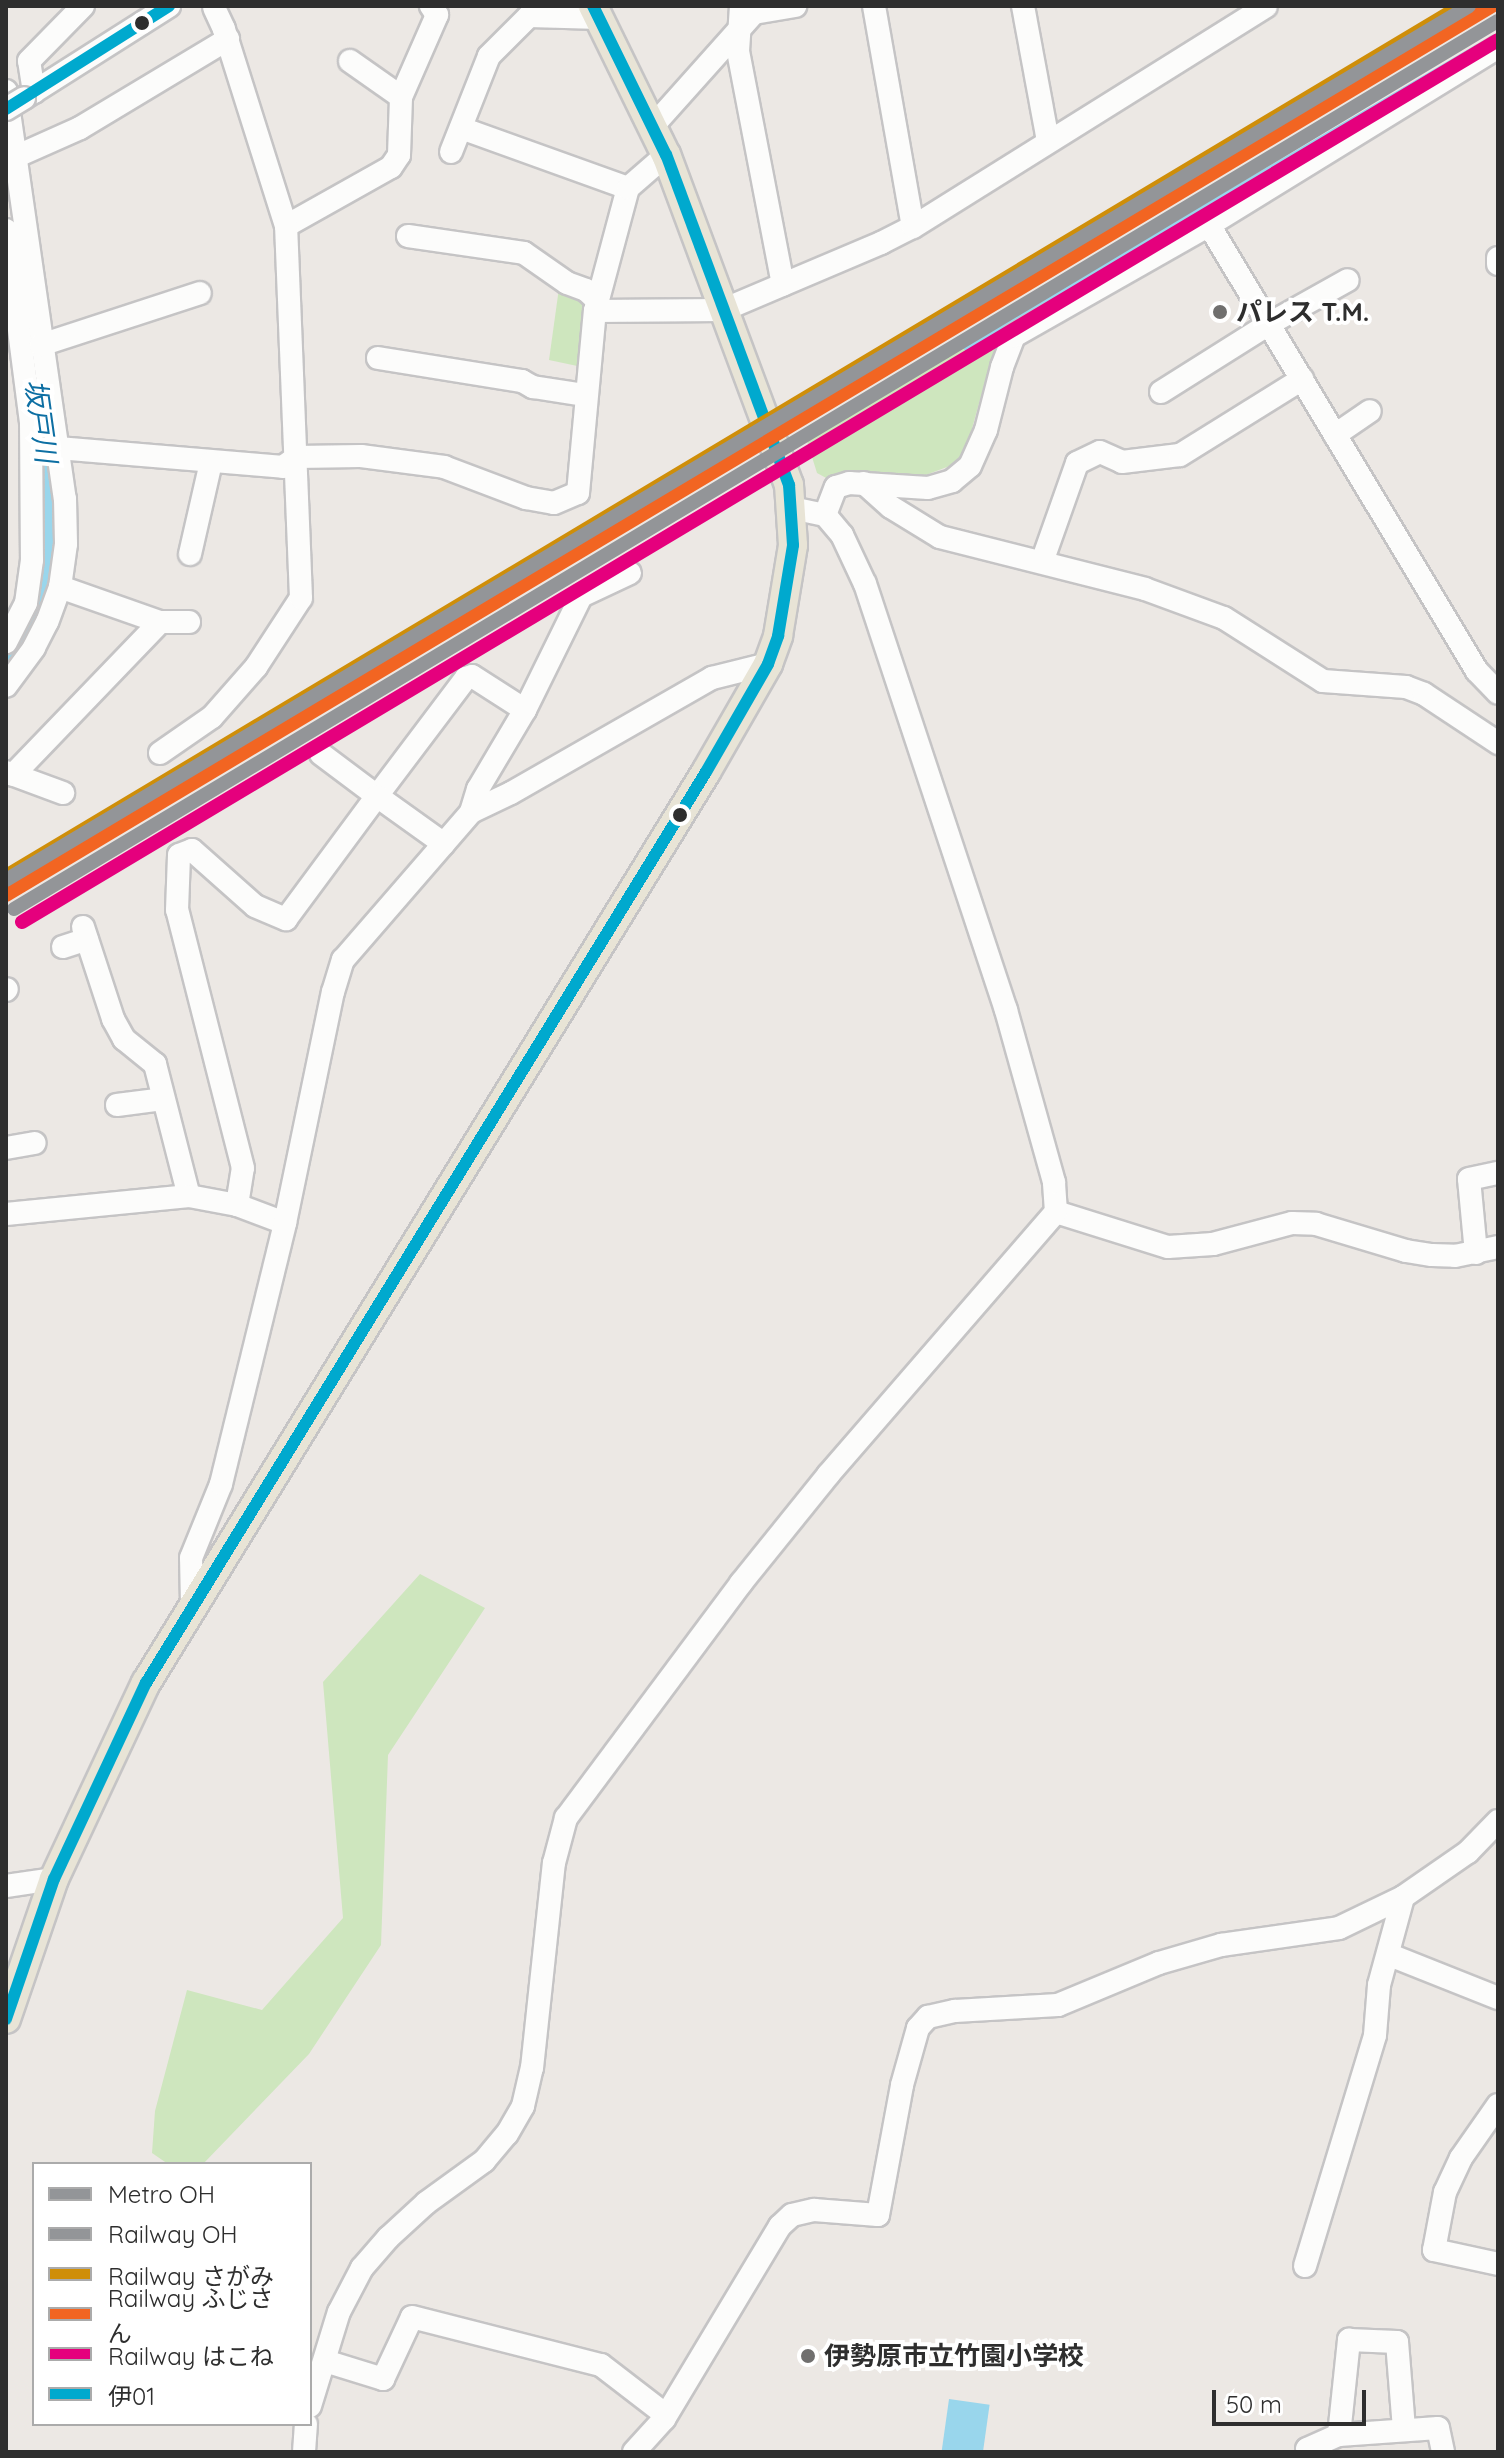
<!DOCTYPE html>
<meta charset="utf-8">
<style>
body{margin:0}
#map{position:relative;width:1504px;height:2458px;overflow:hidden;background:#ece8e4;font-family:Quicksand,"Noto Sans JP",sans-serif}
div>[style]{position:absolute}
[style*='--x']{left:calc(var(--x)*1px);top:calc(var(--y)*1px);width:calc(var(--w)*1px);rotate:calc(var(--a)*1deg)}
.green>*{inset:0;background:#cee6be}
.water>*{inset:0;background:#99d6ec;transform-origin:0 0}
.stream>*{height:6px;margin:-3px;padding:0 3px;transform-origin:3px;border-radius:3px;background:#99d6ec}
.river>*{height:36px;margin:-18px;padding:0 18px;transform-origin:18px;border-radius:18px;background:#99d6ec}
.roads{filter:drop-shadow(2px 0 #c5c4c5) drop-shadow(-2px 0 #c5c4c5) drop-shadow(0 2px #c5c4c5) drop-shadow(0 -2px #c5c4c5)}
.minor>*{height:22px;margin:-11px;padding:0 11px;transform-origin:11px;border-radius:11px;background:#fcfcfb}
.major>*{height:28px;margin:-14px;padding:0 14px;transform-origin:14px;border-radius:14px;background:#e8e4d6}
.bridges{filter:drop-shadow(2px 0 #c5c4c5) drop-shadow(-2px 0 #c5c4c5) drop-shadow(0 2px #c5c4c5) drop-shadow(0 -2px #c5c4c5)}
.minor-bridge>*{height:22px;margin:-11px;padding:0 11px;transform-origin:11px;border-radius:11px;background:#fcfcfb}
.bus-1>*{height:12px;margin:-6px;padding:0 6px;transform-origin:6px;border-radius:6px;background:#00a9ce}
.rail-1>*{height:14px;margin:-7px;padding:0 7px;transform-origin:7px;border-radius:7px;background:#939598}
.rail-2>*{height:14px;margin:-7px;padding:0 7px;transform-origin:7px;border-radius:7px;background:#cf8e09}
.rail-3>*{height:14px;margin:-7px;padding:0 7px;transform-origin:7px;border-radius:7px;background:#f26522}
.rail-4>*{height:14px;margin:-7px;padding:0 7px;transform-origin:7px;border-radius:7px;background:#e5007d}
.metro-1>*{height:14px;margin:-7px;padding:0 7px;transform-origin:7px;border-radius:7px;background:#939598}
.dots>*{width:22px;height:22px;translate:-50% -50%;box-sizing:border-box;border:4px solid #fff;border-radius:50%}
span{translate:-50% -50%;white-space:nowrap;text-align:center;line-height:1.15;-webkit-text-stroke:8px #fff;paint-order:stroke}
.poi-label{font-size:26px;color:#2e2e2e;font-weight:700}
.left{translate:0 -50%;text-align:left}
.water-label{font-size:28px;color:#0d6fa3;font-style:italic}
.frame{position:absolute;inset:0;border:8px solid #2e2e2e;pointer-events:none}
.legend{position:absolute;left:32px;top:2162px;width:280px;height:264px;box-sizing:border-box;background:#fff;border:2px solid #ababab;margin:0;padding:10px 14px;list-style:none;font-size:24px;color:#2e2e2e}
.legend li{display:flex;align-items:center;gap:16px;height:40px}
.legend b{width:40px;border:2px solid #ababab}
.scale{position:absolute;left:1212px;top:2390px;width:154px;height:36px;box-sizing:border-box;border:4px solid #2e2e2e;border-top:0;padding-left:10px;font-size:24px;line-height:28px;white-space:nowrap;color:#2e2e2e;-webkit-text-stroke:6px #fff;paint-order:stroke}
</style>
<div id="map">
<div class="green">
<div style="clip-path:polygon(559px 288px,579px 293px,588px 309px,582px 367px,549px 360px)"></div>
<div style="clip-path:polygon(1008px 315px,1011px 319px,986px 378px,965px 454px,955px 464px,923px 476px,847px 471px,828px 479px,817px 473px,807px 441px,809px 431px,959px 340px)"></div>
<div style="clip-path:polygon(420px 1574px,485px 1608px,388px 1755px,381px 1945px,309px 2054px,203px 2164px,168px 2164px,152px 2153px,155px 2111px,187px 1990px,262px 2010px,343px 1918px,323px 1682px)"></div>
</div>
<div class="water">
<div style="left:949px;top:2399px;width:41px;height:54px;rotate:8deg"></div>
</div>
<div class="stream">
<div style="--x:966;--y:347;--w:593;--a:-30.37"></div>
</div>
<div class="river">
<div style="--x:15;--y:661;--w:58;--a:-64.3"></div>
<div style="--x:40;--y:609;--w:53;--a:-77"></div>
<div style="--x:52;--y:557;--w:37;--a:-85"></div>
<div style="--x:55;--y:520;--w:88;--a:-96.6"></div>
</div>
<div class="roads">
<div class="minor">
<div style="--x:741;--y:6;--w:45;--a:93.8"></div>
<div style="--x:738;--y:51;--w:238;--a:79.1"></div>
<div style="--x:874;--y:6;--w:224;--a:80"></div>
<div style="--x:1023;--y:6;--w:137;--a:79.5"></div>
<div style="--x:350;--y:61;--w:62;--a:35.2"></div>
<div style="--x:6;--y:91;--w:412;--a:81.8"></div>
<div style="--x:65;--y:499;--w:45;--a:88.7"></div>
<div style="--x:66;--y:544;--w:43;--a:97.9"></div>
<div style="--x:60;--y:587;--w:37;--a:110"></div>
<div style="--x:47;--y:622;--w:29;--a:117"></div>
<div style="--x:34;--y:648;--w:47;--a:126.4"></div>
<div style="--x:34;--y:92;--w:31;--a:-99"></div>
<div style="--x:29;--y:61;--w:77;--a:-45.5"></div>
<div style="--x:24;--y:98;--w:172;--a:-32.4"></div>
<div style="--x:652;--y:127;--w:153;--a:-48.2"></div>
<div style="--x:754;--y:13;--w:42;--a:-9.7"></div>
<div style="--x:461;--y:128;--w:177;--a:19.8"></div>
<div style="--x:451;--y:152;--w:103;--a:-68.4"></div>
<div style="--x:489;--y:56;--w:57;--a:-45"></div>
<div style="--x:529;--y:16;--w:71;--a:1.6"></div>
<div style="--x:15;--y:157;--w:71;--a:-24"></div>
<div style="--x:80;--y:128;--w:173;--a:-31"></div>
<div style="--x:1209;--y:225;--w:339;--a:-31.6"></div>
<div style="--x:286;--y:226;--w:120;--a:-29.3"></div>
<div style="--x:391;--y:167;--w:14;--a:-56"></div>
<div style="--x:399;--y:155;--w:58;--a:-88"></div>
<div style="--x:401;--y:97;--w:90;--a:-66.3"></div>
<div style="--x:437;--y:15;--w:11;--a:-124"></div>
<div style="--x:6;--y:230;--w:195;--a:82.6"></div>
<div style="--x:31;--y:423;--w:137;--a:89.6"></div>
<div style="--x:32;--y:560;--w:43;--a:97.9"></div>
<div style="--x:26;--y:603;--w:44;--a:117.1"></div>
<div style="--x:408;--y:236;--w:117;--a:8.3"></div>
<div style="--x:524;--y:253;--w:52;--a:34.9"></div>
<div style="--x:567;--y:283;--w:20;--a:20"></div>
<div style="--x:586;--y:290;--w:16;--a:43"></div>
<div style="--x:1498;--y:258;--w:6;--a:90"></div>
<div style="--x:595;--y:311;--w:128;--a:-0.4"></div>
<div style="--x:723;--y:310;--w:172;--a:-23"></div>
<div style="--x:881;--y:243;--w:36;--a:-27"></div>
<div style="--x:913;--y:227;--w:416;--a:-32"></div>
<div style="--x:41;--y:345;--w:167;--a:-18.1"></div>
<div style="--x:378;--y:358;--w:146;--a:9.1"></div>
<div style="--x:522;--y:381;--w:13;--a:29"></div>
<div style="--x:533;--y:387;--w:53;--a:8.7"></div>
<div style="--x:1161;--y:392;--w:128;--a:-32.2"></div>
<div style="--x:1269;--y:324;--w:90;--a:-29.1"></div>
<div style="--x:1335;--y:435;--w:42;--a:-34.4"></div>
<div style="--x:58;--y:448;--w:226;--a:4.8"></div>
<div style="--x:283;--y:467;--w:17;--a:-36"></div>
<div style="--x:297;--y:457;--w:64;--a:-0.9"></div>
<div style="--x:361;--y:456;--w:84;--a:7.5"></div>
<div style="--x:444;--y:467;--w:88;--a:20.7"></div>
<div style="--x:526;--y:498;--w:28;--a:10"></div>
<div style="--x:554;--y:503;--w:26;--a:-23"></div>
<div style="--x:578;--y:493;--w:183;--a:-84.7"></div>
<div style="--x:595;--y:311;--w:127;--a:-75"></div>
<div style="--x:628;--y:188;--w:50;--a:-41"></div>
<div style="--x:864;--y:483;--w:36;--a:42"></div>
<div style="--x:891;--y:507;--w:57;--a:31.5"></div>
<div style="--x:940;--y:537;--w:211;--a:14.2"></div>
<div style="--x:1145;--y:589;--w:84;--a:20.2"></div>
<div style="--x:1224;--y:618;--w:117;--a:32.5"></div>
<div style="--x:1323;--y:681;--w:83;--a:4.1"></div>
<div style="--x:1406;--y:687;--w:19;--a:21"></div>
<div style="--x:1424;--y:694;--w:89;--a:33.5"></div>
<div style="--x:825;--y:515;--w:30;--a:-69"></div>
<div style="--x:836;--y:487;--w:14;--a:-17"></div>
<div style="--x:849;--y:483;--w:79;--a:3.6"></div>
<div style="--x:928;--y:488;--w:25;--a:-16"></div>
<div style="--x:952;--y:481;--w:23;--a:-40"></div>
<div style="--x:970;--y:466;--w:39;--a:-66"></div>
<div style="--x:986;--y:430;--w:65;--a:-75.7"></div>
<div style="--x:1002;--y:367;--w:33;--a:-69"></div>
<div style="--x:1014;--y:336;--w:224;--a:-29.6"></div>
<div style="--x:1209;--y:225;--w:520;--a:59"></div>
<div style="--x:1477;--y:671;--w:30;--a:46"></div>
<div style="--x:190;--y:554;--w:94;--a:-77.1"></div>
<div style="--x:1042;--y:562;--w:105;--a:-70.5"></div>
<div style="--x:1077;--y:463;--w:25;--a:-26"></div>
<div style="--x:1100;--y:452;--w:24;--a:24"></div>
<div style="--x:1122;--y:462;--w:58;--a:-6.9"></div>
<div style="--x:1180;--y:455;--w:144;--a:-31.9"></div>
<div style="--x:60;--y:587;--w:106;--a:19.3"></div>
<div style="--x:160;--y:622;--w:29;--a:0"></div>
<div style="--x:160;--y:753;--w:63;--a:-34.7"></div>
<div style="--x:212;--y:717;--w:67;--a:-48.7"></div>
<div style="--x:256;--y:667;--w:82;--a:-56.9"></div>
<div style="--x:301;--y:598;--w:372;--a:-92.3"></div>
<div style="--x:286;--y:226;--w:207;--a:-107.5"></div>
<div style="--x:224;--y:29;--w:23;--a:-115"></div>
<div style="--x:321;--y:754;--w:70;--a:36.9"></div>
<div style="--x:377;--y:796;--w:148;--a:-53"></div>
<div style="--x:466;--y:678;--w:6;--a:-18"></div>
<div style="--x:472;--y:676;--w:63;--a:32.7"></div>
<div style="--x:6;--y:772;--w:61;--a:20.2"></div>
<div style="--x:13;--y:775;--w:212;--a:-46.1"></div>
<div style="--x:471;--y:812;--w:24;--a:-73"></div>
<div style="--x:478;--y:789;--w:92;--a:-59.3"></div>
<div style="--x:525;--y:710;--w:127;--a:-63.8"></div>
<div style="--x:581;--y:596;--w:54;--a:-25.1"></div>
<div style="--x:83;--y:927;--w:97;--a:71.9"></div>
<div style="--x:113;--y:1019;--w:23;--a:61"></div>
<div style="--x:124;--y:1039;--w:40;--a:39"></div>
<div style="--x:155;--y:1064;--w:136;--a:75.6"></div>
<div style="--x:63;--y:947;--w:25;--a:-18"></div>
<div style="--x:6;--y:990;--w:1;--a:-45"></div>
<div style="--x:117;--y:1105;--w:46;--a:-7.4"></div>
<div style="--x:6;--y:1148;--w:29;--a:-10"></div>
<div style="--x:237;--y:1205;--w:37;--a:-81"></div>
<div style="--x:243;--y:1168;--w:266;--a:-104.3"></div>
<div style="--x:177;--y:910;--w:55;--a:-87.9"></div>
<div style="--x:179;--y:855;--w:14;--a:-21"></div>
<div style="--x:192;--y:850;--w:84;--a:41.6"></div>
<div style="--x:255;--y:906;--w:34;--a:23"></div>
<div style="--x:286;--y:919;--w:153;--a:-53.5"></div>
<div style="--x:377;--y:796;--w:82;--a:35.6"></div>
<div style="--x:1056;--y:1212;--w:117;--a:17.4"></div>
<div style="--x:1168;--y:1247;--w:45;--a:-3.8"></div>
<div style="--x:1213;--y:1244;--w:82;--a:-14.9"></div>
<div style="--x:1292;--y:1223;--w:24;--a:2"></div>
<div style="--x:1316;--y:1224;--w:94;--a:16.7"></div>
<div style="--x:1406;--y:1251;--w:26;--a:9"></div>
<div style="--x:1432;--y:1255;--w:23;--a:2"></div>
<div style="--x:1455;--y:1256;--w:44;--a:-11.8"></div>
<div style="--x:6;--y:1214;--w:184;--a:-5.6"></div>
<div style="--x:189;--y:1196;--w:49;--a:10.6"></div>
<div style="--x:237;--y:1205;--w:51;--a:20.6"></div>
<div style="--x:1476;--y:1253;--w:74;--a:-95.4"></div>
<div style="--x:1469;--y:1179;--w:30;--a:-12"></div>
<div style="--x:192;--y:1604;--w:46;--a:-91.2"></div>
<div style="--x:191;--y:1558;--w:80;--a:-67.9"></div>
<div style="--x:221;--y:1484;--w:269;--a:-76.2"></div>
<div style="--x:285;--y:1223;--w:236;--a:-78.3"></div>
<div style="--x:333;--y:992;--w:34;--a:-73"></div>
<div style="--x:343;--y:960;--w:196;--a:-49.1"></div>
<div style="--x:471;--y:812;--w:44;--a:-25.4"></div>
<div style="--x:511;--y:793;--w:232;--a:-29.8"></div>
<div style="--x:712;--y:678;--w:58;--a:-14"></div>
<div style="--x:6;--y:1886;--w:49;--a:-8.3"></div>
<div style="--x:1390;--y:1955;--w:116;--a:21.7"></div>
<div style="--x:1498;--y:2105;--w:65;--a:124.9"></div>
<div style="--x:1461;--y:2158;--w:38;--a:115"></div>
<div style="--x:1445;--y:2192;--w:59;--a:100.7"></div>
<div style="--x:1434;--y:2250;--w:66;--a:12.3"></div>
<div style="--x:1305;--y:2266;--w:241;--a:-73.1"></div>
<div style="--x:1375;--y:2035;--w:50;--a:-85.4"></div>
<div style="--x:1379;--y:1985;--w:91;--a:-74.7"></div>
<div style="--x:1403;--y:1897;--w:79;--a:-34.7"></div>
<div style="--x:1468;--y:1852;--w:43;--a:-45.9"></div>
<div style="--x:325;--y:2361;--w:61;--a:17.2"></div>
<div style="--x:383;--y:2379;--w:68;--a:-64.9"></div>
<div style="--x:412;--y:2317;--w:195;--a:14.3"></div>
<div style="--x:601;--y:2365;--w:82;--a:37.6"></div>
<div style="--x:310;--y:2406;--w:98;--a:-72.9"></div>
<div style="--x:339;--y:2312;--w:50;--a:-62.4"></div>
<div style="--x:362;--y:2268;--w:40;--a:-49"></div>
<div style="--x:388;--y:2238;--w:52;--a:-42.6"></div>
<div style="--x:426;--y:2203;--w:72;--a:-35.9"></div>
<div style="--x:484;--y:2161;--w:35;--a:-50"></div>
<div style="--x:507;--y:2134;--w:32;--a:-60"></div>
<div style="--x:523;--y:2106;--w:39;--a:-77"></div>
<div style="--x:532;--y:2068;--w:206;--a:-83.9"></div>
<div style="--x:554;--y:1863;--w:47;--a:-75.1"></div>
<div style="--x:566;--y:1818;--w:293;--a:-53.3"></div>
<div style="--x:741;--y:1583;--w:139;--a:-51.1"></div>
<div style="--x:828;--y:1475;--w:348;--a:-49.1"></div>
<div style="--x:1056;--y:1212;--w:30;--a:-94"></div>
<div style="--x:1054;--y:1182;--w:179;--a:-105.6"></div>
<div style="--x:1006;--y:1010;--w:449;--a:-108.3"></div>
<div style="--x:865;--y:584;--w:54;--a:-115.1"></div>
<div style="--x:842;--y:535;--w:26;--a:-130"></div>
<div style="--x:825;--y:515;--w:33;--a:-168"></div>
<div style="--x:1339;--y:2435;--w:96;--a:-84"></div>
<div style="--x:1349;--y:2340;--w:48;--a:2.4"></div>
<div style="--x:1397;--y:2342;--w:87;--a:85.4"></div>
<div style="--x:304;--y:2452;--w:28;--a:-86"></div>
<div style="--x:634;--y:2452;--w:45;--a:-47.7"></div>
<div style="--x:664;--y:2419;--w:225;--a:-59"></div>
<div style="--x:780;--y:2226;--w:16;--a:-43"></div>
<div style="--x:792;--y:2215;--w:23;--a:-13"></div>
<div style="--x:814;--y:2210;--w:64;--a:4.5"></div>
<div style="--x:878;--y:2215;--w:132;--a:-79.5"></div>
<div style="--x:902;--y:2085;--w:59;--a:-74.3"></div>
<div style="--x:918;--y:2028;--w:15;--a:-48"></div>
<div style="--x:928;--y:2017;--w:28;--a:-13"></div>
<div style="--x:955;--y:2011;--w:103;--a:-3.3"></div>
<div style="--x:1058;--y:2005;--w:109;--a:-22.6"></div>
<div style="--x:1159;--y:1963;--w:65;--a:-16.2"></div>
<div style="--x:1221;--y:1945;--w:119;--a:-8.2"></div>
<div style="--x:1339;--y:1928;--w:71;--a:-25.8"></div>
<div style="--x:1308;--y:2452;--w:3;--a:-108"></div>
<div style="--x:1307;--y:2449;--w:35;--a:-24"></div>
<div style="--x:1339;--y:2435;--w:99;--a:-4"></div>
<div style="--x:1438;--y:2428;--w:25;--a:78"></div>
</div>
<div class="major">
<div style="--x:6;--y:2019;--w:148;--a:-71.1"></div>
<div style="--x:54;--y:1879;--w:217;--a:-64.9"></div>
<div style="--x:146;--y:1683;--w:1069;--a:-58.42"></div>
<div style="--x:706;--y:772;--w:125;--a:-60.1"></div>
<div style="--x:768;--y:664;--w:30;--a:-70"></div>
<div style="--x:778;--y:636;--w:92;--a:-80.6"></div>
<div style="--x:793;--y:545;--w:60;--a:-93.8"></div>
<div style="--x:789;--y:485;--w:352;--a:-110.4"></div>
<div style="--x:666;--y:155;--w:166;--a:-116.1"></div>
</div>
</div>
<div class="bridges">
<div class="minor-bridge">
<div style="--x:6;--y:109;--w:21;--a:-31"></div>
</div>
</div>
<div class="bus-1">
<div style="--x:6;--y:109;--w:193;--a:-32.3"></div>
<div style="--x:6;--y:2019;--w:148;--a:-71.1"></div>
<div style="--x:54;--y:1879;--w:217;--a:-64.9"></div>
<div style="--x:146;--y:1683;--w:1069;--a:-58.42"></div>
<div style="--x:706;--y:772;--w:125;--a:-60.1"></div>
<div style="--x:768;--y:664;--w:30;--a:-70"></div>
<div style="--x:778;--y:636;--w:92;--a:-80.6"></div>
<div style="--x:793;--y:545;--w:60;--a:-93.8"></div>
<div style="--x:789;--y:485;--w:352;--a:-110.4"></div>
<div style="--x:666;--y:155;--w:166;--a:-116.1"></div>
</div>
<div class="rail-1">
<div style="--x:14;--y:909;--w:1729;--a:-30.9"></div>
</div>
<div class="rail-2">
<div style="--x:6;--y:876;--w:1695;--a:-30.88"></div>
</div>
<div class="rail-3">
<div style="--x:6;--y:895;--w:1732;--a:-30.89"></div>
</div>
<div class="rail-4">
<div style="--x:22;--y:922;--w:1719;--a:-30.86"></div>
</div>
<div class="metro-1">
<div style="--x:6;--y:880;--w:1704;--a:-30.85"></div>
</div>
<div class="dots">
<div style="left:142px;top:23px;background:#2e2e2e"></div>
<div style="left:1220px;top:312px;background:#706f6e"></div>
<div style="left:680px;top:815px;background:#2e2e2e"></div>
<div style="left:808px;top:2356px;background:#706f6e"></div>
</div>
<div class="poi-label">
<span class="left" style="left:1236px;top:312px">パレス T.M.</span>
<span class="left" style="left:824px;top:2356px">伊勢原市立竹園小学校</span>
</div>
<div class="water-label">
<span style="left:41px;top:421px;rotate:82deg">坂戸川</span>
</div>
<div class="frame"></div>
<ul class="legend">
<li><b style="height:10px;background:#939598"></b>Metro OH</li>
<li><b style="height:10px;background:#939598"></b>Railway OH</li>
<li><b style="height:10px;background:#cf8e09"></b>Railway さがみ</li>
<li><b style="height:10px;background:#f26522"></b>Railway ふじさん</li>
<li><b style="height:10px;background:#e5007d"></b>Railway はこね</li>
<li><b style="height:10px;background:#00a9ce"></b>伊01</li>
</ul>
<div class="scale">50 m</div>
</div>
